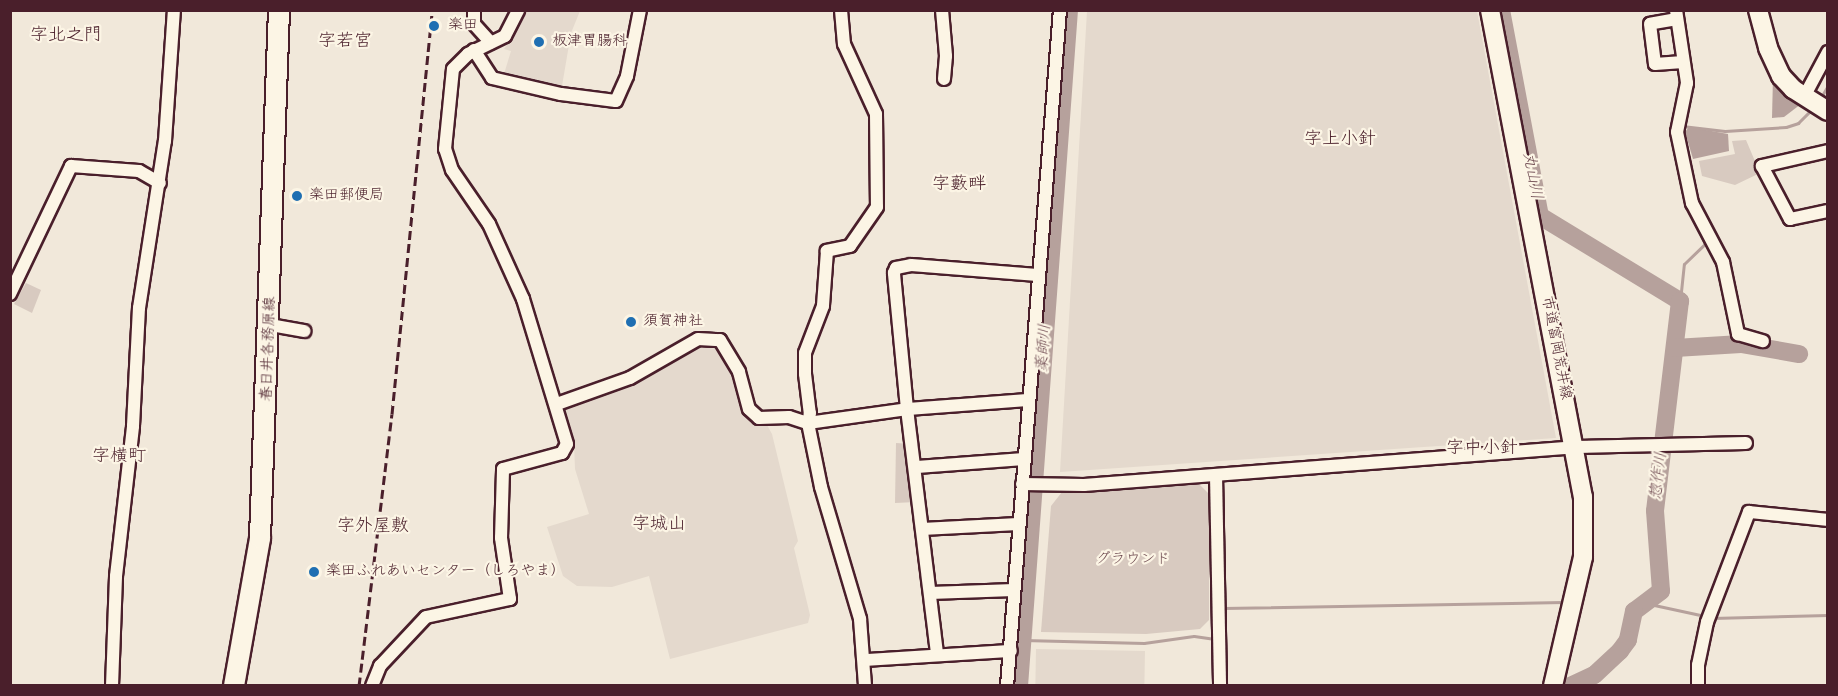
<!DOCTYPE html>
<meta charset="utf-8">
<style>
body{margin:0}
#map{position:relative;width:1838px;height:696px;overflow:hidden;background:#f1e8da;font-family:Kalam,"Klee One",sans-serif}
div>[style]{position:absolute}
[style*='--x']{left:calc(var(--x)*1px);top:calc(var(--y)*1px);width:calc(var(--w)*1px);rotate:calc(var(--a)*1deg)}
.built>*{inset:0;background:#e4d9cd;transform-origin:0 0}
.green>*{inset:0;background:#d8cac0}
.water>*{inset:0;background:#b6a19c}
.stream>*{height:3px;margin:-1.5px;padding:0 1.5px;transform-origin:1.5px;border-radius:1.5px;background:#b6a19c}
.river>*{height:18px;margin:-9px;padding:0 9px;transform-origin:9px;border-radius:9px;background:#b6a19c}
.roads{filter:drop-shadow(2px 0 #4a1f2b) drop-shadow(-2px 0 #4a1f2b) drop-shadow(0 2px #4a1f2b) drop-shadow(0 -2px #4a1f2b)}
.street>*{height:12px;margin:-6px;padding:0 6px;transform-origin:6px;border-radius:6px;background:#fcf5e5}
.secondary>*{height:18px;margin:-9px;padding:0 9px;transform-origin:9px;border-radius:9px;background:#fcf5e5}
.primary>*{height:20px;margin:-10px;padding:0 10px;transform-origin:10px;border-radius:10px;background:#fcf5e5}
.rail>*{height:3px;margin-top:-1.5px;transform-origin:0;background:repeating-linear-gradient(90deg,#4a1f2b 0 9px,transparent 0 13.5px)}
.dots>*{width:16px;height:16px;translate:-50% -50%;box-sizing:border-box;border:3px solid #fcf5e5;border-radius:50%}
span{translate:-50% -50%;white-space:nowrap;text-align:center;line-height:1.15;-webkit-text-stroke:4.5px #fcf5e5;paint-order:stroke}
.poi-label{font-size:15px;color:#4a1f2b}
.left{translate:0 -50%;text-align:left}
.street-label{font-size:15px;color:#4a1f2b}
.park-label{font-size:15px;color:#6e4a50}
.water-label{font-size:16px;color:#704c53;font-style:italic}
.quarter-label{font-size:18px;color:#4a1f2b}
.frame{position:absolute;inset:0;border:12px solid #4a1f2b;pointer-events:none}
</style>
<div id="map">
<div class="built">
<div style="clip-path:polygon(522px 11px,580px 11px,571px 33px,562px 86px,504px 74px,511px 51px,504px 49px,514px 35px)"></div>
<div style="clip-path:polygon(1087px 11px,1477px 11px,1556px 438px,1060px 472px)"></div>
<div style="clip-path:polygon(698px 344px,715px 344px,722px 351px,746px 418px,767px 425px,772px 434px,798px 541px,794px 548px,810px 615px,808px 623px,670px 659px,649px 576px,612px 587px,577px 586px,563px 576px,547px 527px,589px 514px,575px 469px,574px 443px,564px 407px,649px 376px)"></div>
<div style="left:1036px;top:649px;width:109px;height:36px;rotate:1deg"></div>
</div>
<div class="green">
<div style="clip-path:polygon(1746px 140px,1760px 173px,1735px 185px,1702px 176px,1699px 161px,1735px 154px,1732px 141px)"></div>
<div style="clip-path:polygon(26px 283px,41px 290px,32px 313px,14px 304px)"></div>
<div style="clip-path:polygon(896px 443px,911px 444px,916px 502px,895px 503px)"></div>
<div style="clip-path:polygon(1196px 481px,1209px 494px,1209px 620px,1200px 629px,1146px 634px,1041px 632px,1051px 506px,1062px 492px)"></div>
</div>
<div class="water">
<div style="clip-path:polygon(1773px 77px,1801px 104px,1784px 117px,1772px 118px)"></div>
<div style="clip-path:polygon(1689px 127px,1728px 134px,1729px 151px,1693px 159px,1685px 132px)"></div>
</div>
<div class="stream">
<div style="--x:1820;--y:99;--w:16;--a:-60"></div>
<div style="--x:1682;--y:126;--w:43;--a:6.6"></div>
<div style="--x:1725;--y:131;--w:61;--a:-3.8"></div>
<div style="--x:1786;--y:127;--w:13;--a:-18"></div>
<div style="--x:1798;--y:123;--w:20;--a:-45"></div>
<div style="--x:1671;--y:131;--w:72;--a:77.9"></div>
<div style="--x:1680;--y:301;--w:37;--a:-84"></div>
<div style="--x:1684;--y:264;--w:29;--a:-44"></div>
<div style="--x:1705;--y:244;--w:20;--a:-114"></div>
<div style="--x:1654;--y:605;--w:52;--a:12.2"></div>
<div style="--x:1223;--y:608;--w:340;--a:-1"></div>
<div style="--x:1712;--y:618;--w:116;--a:-1.5"></div>
<div style="--x:1023;--y:640;--w:121;--a:1.4"></div>
<div style="--x:1144;--y:643;--w:50;--a:-8"></div>
<div style="--x:1194;--y:636;--w:21;--a:8"></div>
</div>
<div class="river">
<div style="--x:1501;--y:10;--w:210;--a:79.3"></div>
<div style="--x:1540;--y:216;--w:164;--a:31.3"></div>
<div style="--x:1680;--y:301;--w:211;--a:96.8"></div>
<div style="--x:1655;--y:511;--w:80;--a:85.7"></div>
<div style="--x:1661;--y:591;--w:34;--a:143"></div>
<div style="--x:1634;--y:611;--w:30;--a:102"></div>
<div style="--x:1628;--y:640;--w:14;--a:126"></div>
<div style="--x:1620;--y:651;--w:35;--a:137"></div>
<div style="--x:1594;--y:675;--w:26;--a:155"></div>
<div style="--x:1675;--y:348;--w:66;--a:-3.5"></div>
<div style="--x:1741;--y:344;--w:59;--a:9.8"></div>
<div style="--x:1019;--y:686;--w:678;--a:-85.77"></div>
</div>
<div class="roads">
<div class="street">
<div style="--x:474;--y:10;--w:14;--a:90"></div>
<div style="--x:474;--y:24;--w:25;--a:48"></div>
<div style="--x:841;--y:10;--w:34;--a:85"></div>
<div style="--x:844;--y:44;--w:77;--a:65.4"></div>
<div style="--x:876;--y:114;--w:93;--a:89.4"></div>
<div style="--x:877;--y:207;--w:47;--a:124.7"></div>
<div style="--x:850;--y:246;--w:24;--a:168"></div>
<div style="--x:827;--y:251;--w:55;--a:94.2"></div>
<div style="--x:823;--y:306;--w:50;--a:111"></div>
<div style="--x:805;--y:353;--w:21;--a:90"></div>
<div style="--x:805;--y:374;--w:39;--a:83"></div>
<div style="--x:810;--y:413;--w:10;--a:101"></div>
<div style="--x:808;--y:423;--w:65;--a:78.5"></div>
<div style="--x:821;--y:487;--w:138;--a:73.5"></div>
<div style="--x:860;--y:619;--w:67;--a:85.7"></div>
<div style="--x:942;--y:10;--w:46;--a:85"></div>
<div style="--x:946;--y:56;--w:23;--a:95"></div>
<div style="--x:1676;--y:10;--w:74;--a:81.4"></div>
<div style="--x:1687;--y:83;--w:50;--a:101.5"></div>
<div style="--x:1677;--y:132;--w:73;--a:78.1"></div>
<div style="--x:1692;--y:203;--w:67;--a:62.3"></div>
<div style="--x:1723;--y:262;--w:74;--a:78.2"></div>
<div style="--x:1738;--y:334;--w:26;--a:16"></div>
<div style="--x:1677;--y:19;--w:27;--a:170"></div>
<div style="--x:1650;--y:24;--w:40;--a:82.9"></div>
<div style="--x:1655;--y:64;--w:28;--a:-4"></div>
<div style="--x:474;--y:50;--w:33;--a:57"></div>
<div style="--x:492;--y:78;--w:71;--a:13.1"></div>
<div style="--x:561;--y:94;--w:55;--a:7.3"></div>
<div style="--x:616;--y:101;--w:27;--a:-66"></div>
<div style="--x:627;--y:76;--w:67;--a:-78.9"></div>
<div style="--x:1804;--y:97;--w:51;--a:-61.9"></div>
<div style="--x:1828;--y:151;--w:68;--a:167.2"></div>
<div style="--x:1762;--y:166;--w:60;--a:62.2"></div>
<div style="--x:1790;--y:219;--w:39;--a:-12"></div>
<div style="--x:10;--y:294;--w:142;--a:-64.5"></div>
<div style="--x:71;--y:166;--w:68;--a:4.2"></div>
<div style="--x:139;--y:171;--w:24;--a:30"></div>
<div style="--x:270;--y:325;--w:35;--a:10"></div>
<div style="--x:1028;--y:400;--w:121;--a:175.7"></div>
<div style="--x:907;--y:409;--w:137;--a:-95.5"></div>
<div style="--x:894;--y:273;--w:5;--a:-68"></div>
<div style="--x:896;--y:268;--w:15;--a:-11"></div>
<div style="--x:911;--y:265;--w:127;--a:4.5"></div>
<div style="--x:557;--y:404;--w:77;--a:-19.6"></div>
<div style="--x:630;--y:378;--w:78;--a:-29.8"></div>
<div style="--x:698;--y:339;--w:22;--a:3"></div>
<div style="--x:720;--y:340;--w:37;--a:59"></div>
<div style="--x:739;--y:372;--w:38;--a:75"></div>
<div style="--x:749;--y:409;--w:13;--a:42"></div>
<div style="--x:759;--y:418;--w:30;--a:-2"></div>
<div style="--x:789;--y:417;--w:20;--a:18"></div>
<div style="--x:808;--y:423;--w:100;--a:-8"></div>
<div style="--x:907;--y:409;--w:246;--a:83"></div>
<div style="--x:917;--y:467;--w:107;--a:-4.3"></div>
<div style="--x:1216;--y:475;--w:211;--a:88.9"></div>
<div style="--x:1022;--y:484;--w:62;--a:0.9"></div>
<div style="--x:1084;--y:485;--w:492;--a:-4.4"></div>
<div style="--x:1575;--y:447;--w:171;--a:-1.3"></div>
<div style="--x:922;--y:529;--w:96;--a:-3"></div>
<div style="--x:930;--y:593;--w:84;--a:-2"></div>
<div style="--x:866;--y:660;--w:145;--a:-3.6"></div>
<div style="--x:112;--y:686;--w:110;--a:-87.9"></div>
<div style="--x:116;--y:576;--w:151;--a:-83.5"></div>
<div style="--x:133;--y:426;--w:118;--a:-87.1"></div>
<div style="--x:139;--y:308;--w:169;--a:-81.2"></div>
<div style="--x:165;--y:141;--w:131;--a:-86.1"></div>
<div style="--x:372;--y:686;--w:22;--a:-68"></div>
<div style="--x:380;--y:666;--w:67;--a:-46.8"></div>
<div style="--x:426;--y:617;--w:86;--a:-12.1"></div>
<div style="--x:510;--y:599;--w:62;--a:-98.4"></div>
<div style="--x:501;--y:538;--w:69;--a:-88.3"></div>
<div style="--x:503;--y:469;--w:61;--a:-15.2"></div>
<div style="--x:562;--y:453;--w:10;--a:-61"></div>
<div style="--x:567;--y:444;--w:152;--a:-106.9"></div>
<div style="--x:523;--y:299;--w:82;--a:-114.4"></div>
<div style="--x:489;--y:224;--w:65;--a:-124.4"></div>
<div style="--x:452;--y:170;--w:22;--a:-108"></div>
<div style="--x:445;--y:149;--w:80;--a:-84.3"></div>
<div style="--x:453;--y:69;--w:21;--a:-45"></div>
<div style="--x:468;--y:54;--w:41;--a:-25.9"></div>
<div style="--x:505;--y:36;--w:29;--a:-63"></div>
<div style="--x:1007;--y:686;--w:678;--a:-85.52"></div>
<div style="--x:1698;--y:686;--w:21;--a:-90"></div>
<div style="--x:1698;--y:665;--w:44;--a:-78.2"></div>
<div style="--x:1707;--y:622;--w:118;--a:-69.1"></div>
<div style="--x:1749;--y:512;--w:79;--a:5.8"></div>
</div>
<div class="secondary">
<div style="--x:1490;--y:10;--w:496;--a:79.2"></div>
<div style="--x:1583;--y:497;--w:60;--a:90"></div>
<div style="--x:1583;--y:557;--w:132;--a:103.1"></div>
<div style="--x:1758;--y:10;--w:39;--a:75"></div>
<div style="--x:1768;--y:48;--w:31;--a:65"></div>
<div style="--x:1781;--y:76;--w:18;--a:47"></div>
<div style="--x:1793;--y:89;--w:41;--a:32.2"></div>
</div>
<div class="primary">
<div style="--x:234;--y:686;--w:150;--a:-80"></div>
<div style="--x:260;--y:538;--w:528;--a:-87.94"></div>
</div>
</div>
<div class="rail">
<div style="--x:359;--y:686;--w:274;--a:-83.1"></div>
<div style="--x:392;--y:414;--w:406;--a:-84.3"></div>
</div>
<div class="dots">
<div style="left:434px;top:26px;background:#1f6fb2"></div>
<div style="left:539px;top:42px;background:#1f6fb2"></div>
<div style="left:297px;top:196px;background:#1f6fb2"></div>
<div style="left:631px;top:322px;background:#1f6fb2"></div>
<div style="left:314px;top:572px;background:#1f6fb2"></div>
</div>
<div class="poi-label">
<span class="left" style="left:448px;top:26px">楽田</span>
<span class="left" style="left:552px;top:42px">板津胃腸科</span>
<span class="left" style="left:309px;top:196px">楽田郵便局</span>
<span class="left" style="left:643px;top:322px">須賀神社</span>
<span class="left" style="left:326px;top:572px">楽田ふれあいセンター（しろやま）</span>
</div>
<div class="street-label">
<span style="left:1556px;top:348px;rotate:79deg">市道富岡荒井線</span>
<span style="left:269px;top:349px;rotate:-88deg">春日井各務原線</span>
</div>
<div class="park-label">
<span style="left:1133px;top:560px">グラウンド</span>
</div>
<div class="water-label">
<span style="left:1532px;top:176px;rotate:79deg">丸山川</span>
<span style="left:1044px;top:348px;rotate:-86deg">薬師川</span>
<span style="left:1659px;top:476px;rotate:-83deg">惣作川</span>
</div>
<div class="quarter-label">
<span style="left:66px;top:36px">字北之門</span>
<span style="left:345px;top:42px">字若宮</span>
<span style="left:1340px;top:140px">字上小針</span>
<span style="left:959px;top:185px">字藪畔</span>
<span style="left:1482px;top:449px">字中小針</span>
<span style="left:119px;top:457px">字横町</span>
<span style="left:659px;top:525px">字城山</span>
<span style="left:373px;top:527px">字外屋敷</span>
</div>
<div class="frame"></div>
</div>
